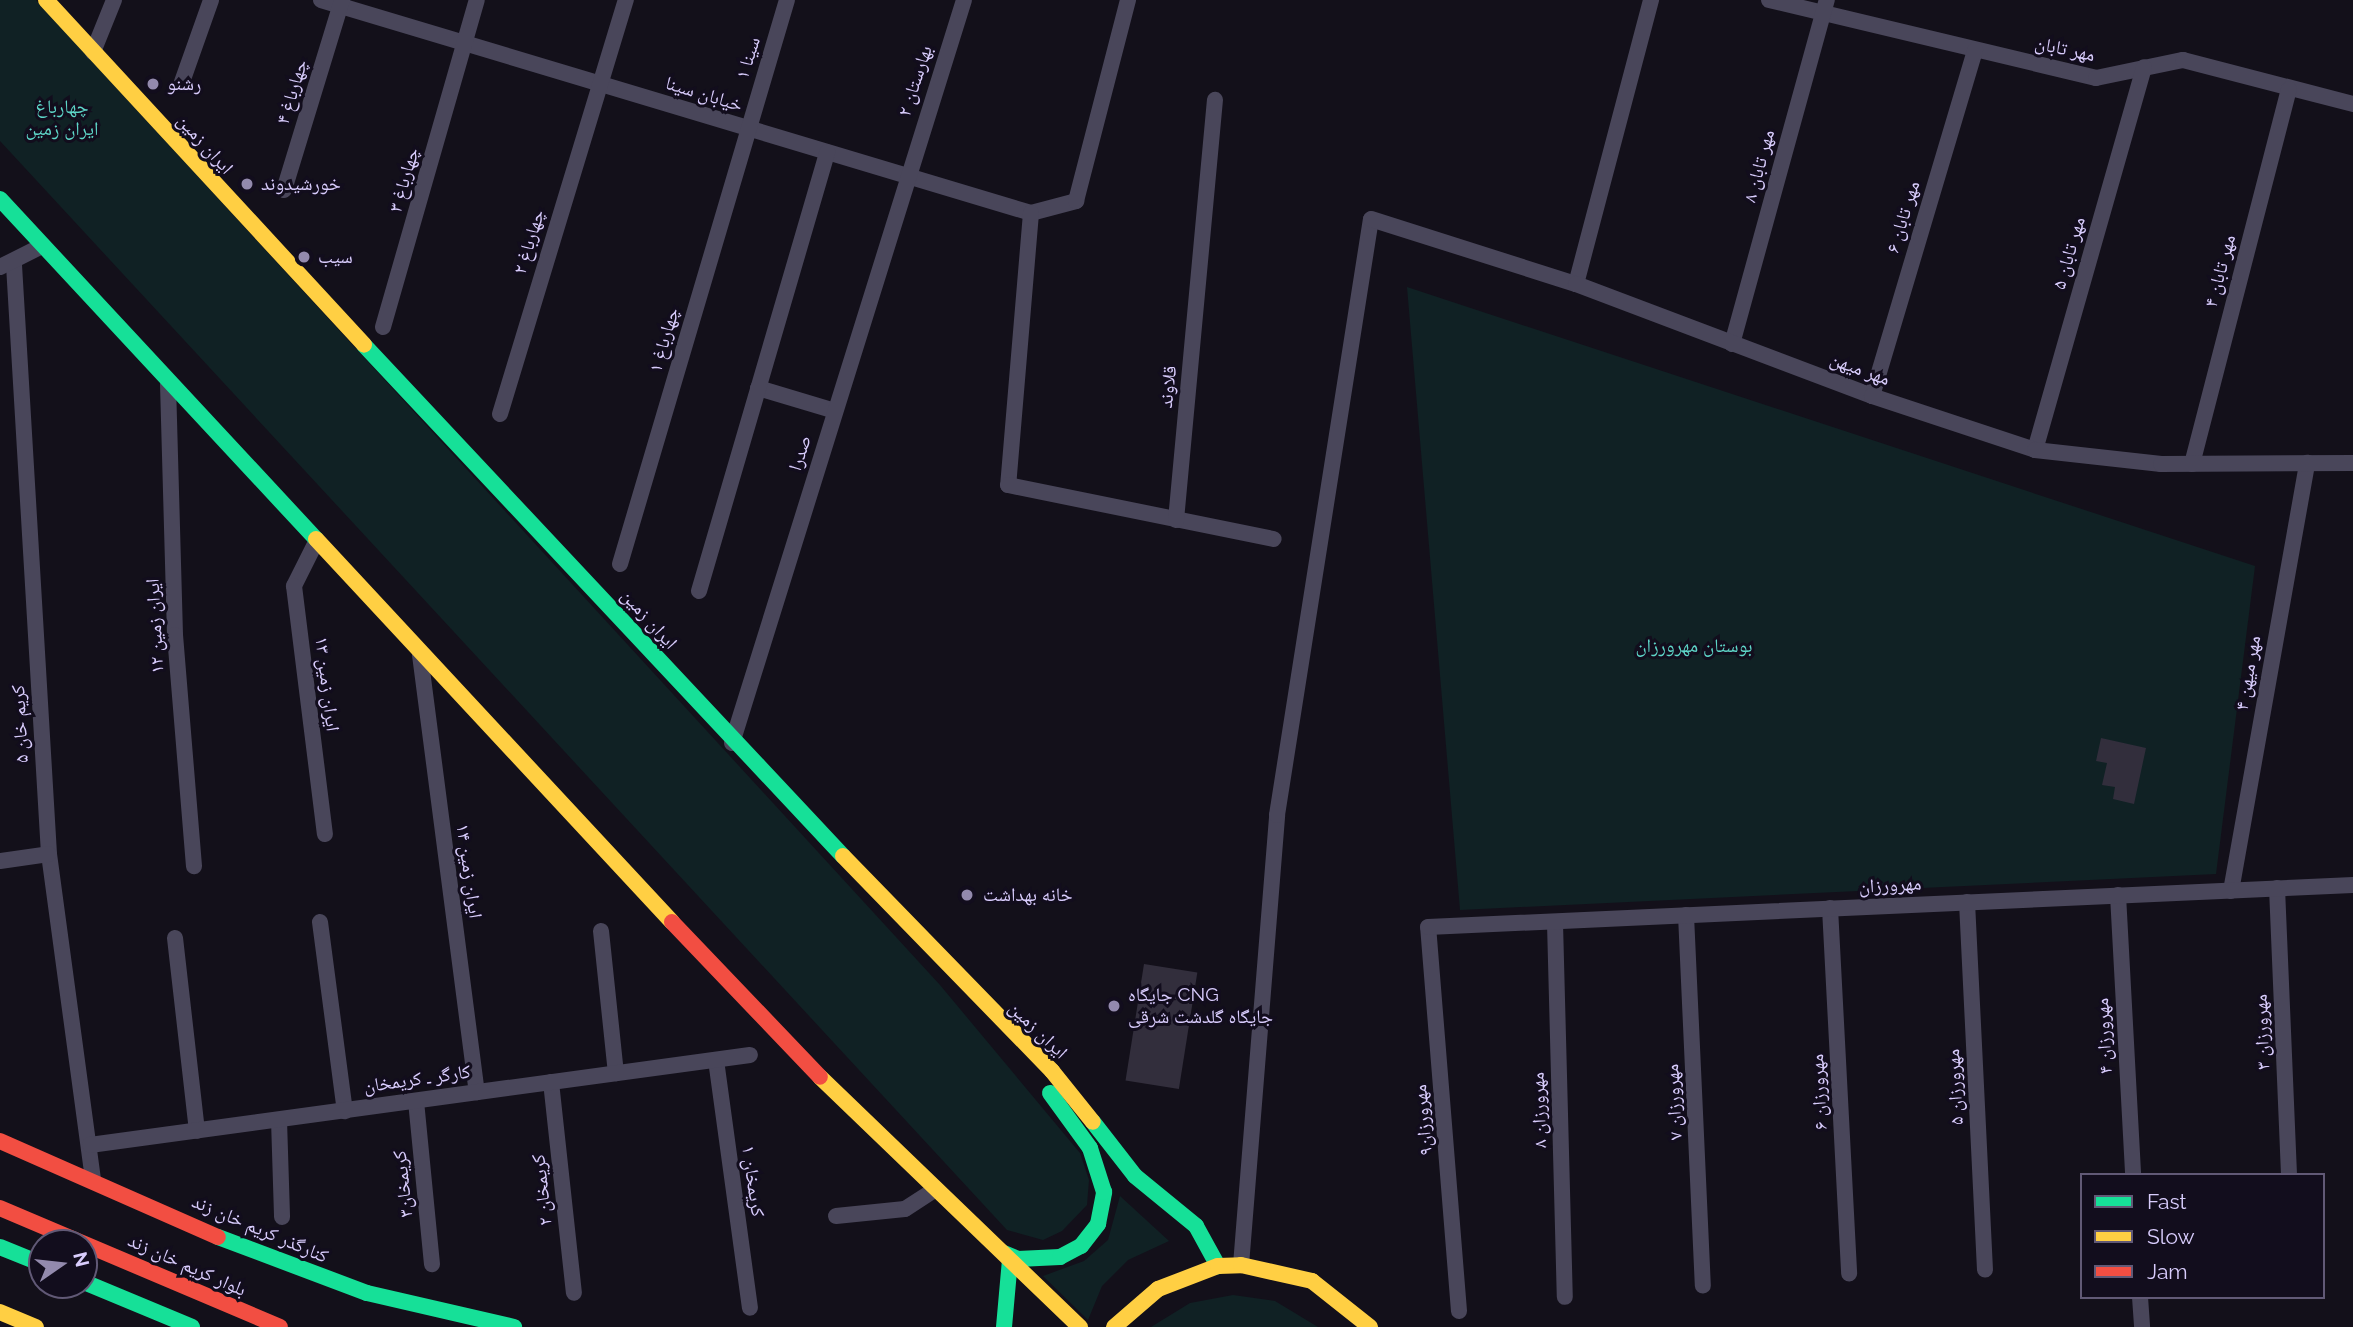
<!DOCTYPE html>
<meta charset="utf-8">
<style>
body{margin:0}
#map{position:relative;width:2353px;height:1327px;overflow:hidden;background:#13101a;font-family:Raleway,"Noto Naskh Arabic",sans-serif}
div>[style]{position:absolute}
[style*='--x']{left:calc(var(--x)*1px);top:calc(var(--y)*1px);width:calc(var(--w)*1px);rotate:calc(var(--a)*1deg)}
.green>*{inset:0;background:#102124}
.building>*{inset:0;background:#322e3c;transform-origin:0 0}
.street>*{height:16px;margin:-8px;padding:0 8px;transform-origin:8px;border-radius:8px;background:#49465a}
.fast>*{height:16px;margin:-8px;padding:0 8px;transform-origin:8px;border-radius:8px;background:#16e098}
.slow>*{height:16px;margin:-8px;padding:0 8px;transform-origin:8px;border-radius:8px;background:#ffcf43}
.jam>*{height:16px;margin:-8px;padding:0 8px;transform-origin:8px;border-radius:8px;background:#f24e42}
.dots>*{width:19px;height:19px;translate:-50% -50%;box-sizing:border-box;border:4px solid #120d1d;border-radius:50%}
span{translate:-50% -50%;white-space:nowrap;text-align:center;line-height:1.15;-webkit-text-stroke:6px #120d1d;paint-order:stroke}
.street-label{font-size:19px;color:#d8ccfc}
.poi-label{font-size:19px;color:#d8ccfc}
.left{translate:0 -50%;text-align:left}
.park-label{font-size:19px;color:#5ed6c8}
.legend{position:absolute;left:2080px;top:1173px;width:245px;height:126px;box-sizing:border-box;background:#120d1d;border:2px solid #615976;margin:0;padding:9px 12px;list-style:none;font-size:21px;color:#d8ccfc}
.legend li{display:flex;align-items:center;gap:14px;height:35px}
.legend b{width:35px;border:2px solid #615976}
.north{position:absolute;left:28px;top:1229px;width:70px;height:70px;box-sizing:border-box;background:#120d1d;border:2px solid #615976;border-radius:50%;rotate:76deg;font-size:19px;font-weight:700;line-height:28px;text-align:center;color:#d8ccfc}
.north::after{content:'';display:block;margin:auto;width:24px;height:32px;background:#938aad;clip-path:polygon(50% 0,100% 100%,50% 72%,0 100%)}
</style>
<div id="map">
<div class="green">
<div style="clip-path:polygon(0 0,36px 0,940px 985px,1080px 1153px,1089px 1180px,1087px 1205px,1062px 1231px,1043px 1240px,1007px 1230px,0 141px)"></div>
<div style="clip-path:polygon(1407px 287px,2255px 566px,2216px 874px,1460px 910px)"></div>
<div style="clip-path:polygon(1120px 1196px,1169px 1241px,1128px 1260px,1102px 1286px,1088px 1320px,1043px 1276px,1084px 1261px,1108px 1240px)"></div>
<div style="clip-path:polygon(1233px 1295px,1275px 1301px,1318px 1327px,1151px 1327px,1190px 1303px)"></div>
</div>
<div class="building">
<div style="clip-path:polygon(2101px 738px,2146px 748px,2134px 804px,2113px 799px,2115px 787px,2102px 785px,2107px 763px,2096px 761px)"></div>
<div style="left:1144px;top:964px;width:54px;height:118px;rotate:9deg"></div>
</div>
<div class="street">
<div style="--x:321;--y:0;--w:741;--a:16.7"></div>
<div style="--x:1031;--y:213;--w:47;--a:-14.9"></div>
<div style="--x:1076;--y:201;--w:208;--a:-75.5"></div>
<div style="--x:1769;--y:0;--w:336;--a:13.4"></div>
<div style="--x:2096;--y:78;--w:89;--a:-11.7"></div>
<div style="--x:2183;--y:60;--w:176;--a:14.5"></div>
<div style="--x:93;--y:52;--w:56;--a:-68"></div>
<div style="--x:182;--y:82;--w:87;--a:-70.5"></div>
<div style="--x:284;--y:190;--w:199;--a:-73"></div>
<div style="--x:1031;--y:213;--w:273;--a:94.8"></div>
<div style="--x:1008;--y:485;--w:271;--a:11.5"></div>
<div style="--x:14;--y:265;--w:590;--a:86.6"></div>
<div style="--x:49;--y:854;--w:328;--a:82.3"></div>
<div style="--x:0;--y:267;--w:47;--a:-26.6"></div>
<div style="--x:1576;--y:284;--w:294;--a:-75.2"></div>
<div style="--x:383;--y:327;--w:340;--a:-74"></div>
<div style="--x:1732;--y:344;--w:357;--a:-74.6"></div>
<div style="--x:168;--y:384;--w:251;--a:88.4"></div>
<div style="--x:175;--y:635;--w:232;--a:85.3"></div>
<div style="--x:758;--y:388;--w:80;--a:16.6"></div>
<div style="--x:1872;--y:396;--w:361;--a:-73.4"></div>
<div style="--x:500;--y:414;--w:433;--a:-73.1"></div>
<div style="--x:2035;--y:450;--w:398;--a:-74.1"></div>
<div style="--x:2192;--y:464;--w:387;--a:-75.5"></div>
<div style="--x:1176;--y:520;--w:422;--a:-84.7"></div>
<div style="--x:315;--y:544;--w:47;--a:116.6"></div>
<div style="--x:294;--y:586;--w:250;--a:82.9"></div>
<div style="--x:620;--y:564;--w:588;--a:-73.51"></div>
<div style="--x:699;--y:591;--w:457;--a:-73.7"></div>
<div style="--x:420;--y:655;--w:441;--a:82.6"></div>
<div style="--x:732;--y:743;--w:778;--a:-72.66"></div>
<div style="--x:0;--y:861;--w:49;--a:-8.1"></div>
<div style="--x:2277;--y:888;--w:287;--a:87.6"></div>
<div style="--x:2231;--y:891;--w:435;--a:-79.9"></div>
<div style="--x:2118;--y:895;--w:280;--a:86.9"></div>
<div style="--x:1967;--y:902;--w:368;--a:87.2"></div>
<div style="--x:1830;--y:908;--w:366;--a:87"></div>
<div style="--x:1686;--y:915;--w:371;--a:87.4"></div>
<div style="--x:320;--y:922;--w:191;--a:82.5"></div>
<div style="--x:1555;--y:923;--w:374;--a:88.5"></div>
<div style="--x:601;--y:931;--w:143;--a:84"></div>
<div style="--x:175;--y:938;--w:194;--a:83.5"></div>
<div style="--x:716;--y:1060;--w:250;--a:82.2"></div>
<div style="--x:551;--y:1082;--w:212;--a:83.8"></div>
<div style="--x:416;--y:1101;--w:164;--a:84.4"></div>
<div style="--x:279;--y:1120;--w:97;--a:88.2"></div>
<div style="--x:90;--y:1145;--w:666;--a:-7.77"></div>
<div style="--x:836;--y:1216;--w:69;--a:-5.8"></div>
<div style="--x:905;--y:1209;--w:37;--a:-33"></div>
<div style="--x:1241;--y:1265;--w:451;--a:-85.4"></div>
<div style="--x:1277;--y:815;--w:603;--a:-81.04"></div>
<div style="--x:1371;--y:219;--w:215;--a:17.6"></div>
<div style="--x:1576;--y:284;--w:316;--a:20.7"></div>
<div style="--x:1872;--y:396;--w:172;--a:18.3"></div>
<div style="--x:2035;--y:450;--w:127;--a:6.3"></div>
<div style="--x:2161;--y:464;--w:192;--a:-0.3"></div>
<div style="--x:2140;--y:1297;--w:30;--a:86"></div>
<div style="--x:1459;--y:1311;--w:385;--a:-94.6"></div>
<div style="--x:1428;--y:927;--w:926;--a:-2.6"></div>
</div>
<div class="fast">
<div style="--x:0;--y:199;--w:464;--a:47.1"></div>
<div style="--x:364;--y:345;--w:700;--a:46.85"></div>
<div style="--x:1093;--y:1122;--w:68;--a:52.1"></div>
<div style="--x:1135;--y:1176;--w:79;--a:39.3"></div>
<div style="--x:1196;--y:1226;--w:46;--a:61.2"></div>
<div style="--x:218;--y:1237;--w:159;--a:20.6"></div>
<div style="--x:367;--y:1293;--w:151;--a:13"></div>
<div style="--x:0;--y:1247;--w:45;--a:22"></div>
<div style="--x:1004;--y:1253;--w:15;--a:23"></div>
<div style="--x:1018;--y:1259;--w:42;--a:-2.7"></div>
<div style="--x:1060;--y:1257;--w:24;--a:-28"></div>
<div style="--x:1081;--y:1246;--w:28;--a:-52"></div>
<div style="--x:1098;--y:1224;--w:33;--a:-79"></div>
<div style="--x:1104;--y:1192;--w:46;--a:-107.7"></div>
<div style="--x:1090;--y:1148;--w:68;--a:-126"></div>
<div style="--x:84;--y:1282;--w:117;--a:22.6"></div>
<div style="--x:1004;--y:1327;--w:67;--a:-84.9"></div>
</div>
<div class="slow">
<div style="--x:46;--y:0;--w:469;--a:47.3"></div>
<div style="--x:316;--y:539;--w:523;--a:47.09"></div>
<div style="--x:843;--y:856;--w:300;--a:45.8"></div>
<div style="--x:1052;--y:1071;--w:65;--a:51.2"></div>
<div style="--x:820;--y:1077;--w:361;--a:43.9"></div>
<div style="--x:0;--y:1312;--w:39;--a:23"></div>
<div style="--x:1114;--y:1327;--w:58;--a:-40.8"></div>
<div style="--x:1158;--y:1289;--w:64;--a:-21"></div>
<div style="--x:1218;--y:1266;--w:23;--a:-2"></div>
<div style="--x:1241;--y:1265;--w:73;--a:12.7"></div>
<div style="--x:1312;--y:1281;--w:74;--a:38.4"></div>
</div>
<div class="jam">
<div style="--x:672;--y:922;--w:214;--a:46.3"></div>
<div style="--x:0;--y:1141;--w:238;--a:23.8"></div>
<div style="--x:0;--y:1208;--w:304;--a:23"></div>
</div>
<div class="dots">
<div style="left:153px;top:84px;background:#938aad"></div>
<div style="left:247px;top:184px;background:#938aad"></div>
<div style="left:304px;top:257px;background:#938aad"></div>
<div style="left:967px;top:895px;background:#938aad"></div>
<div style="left:1114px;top:1006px;background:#938aad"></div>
</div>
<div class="street-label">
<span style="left:2065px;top:49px;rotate:12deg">مهر تابان</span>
<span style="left:748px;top:58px;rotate:-73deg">سینا ۱</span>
<span style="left:915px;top:81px;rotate:-72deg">بهارستان ۲</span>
<span style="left:292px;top:92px;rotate:-73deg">چهارباغ ۴</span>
<span style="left:704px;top:94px;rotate:17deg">خیابان سینا</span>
<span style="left:205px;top:144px;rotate:48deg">ایران زمین</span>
<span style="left:1759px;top:166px;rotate:-75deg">مهر تابان ۸</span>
<span style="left:404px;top:180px;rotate:-74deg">چهارباغ ۳</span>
<span style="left:1903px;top:217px;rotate:-73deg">مهر تابان ۶</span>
<span style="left:529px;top:242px;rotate:-73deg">چهارباغ ۲</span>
<span style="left:2069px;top:253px;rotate:-74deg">مهر تابان ۵</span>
<span style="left:2220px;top:271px;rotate:-75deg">مهر تابان ۴</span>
<span style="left:664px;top:340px;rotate:-74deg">چهارباغ ۱</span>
<span style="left:1860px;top:369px;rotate:20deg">مهر میهن</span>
<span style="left:1168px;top:387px;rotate:-84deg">قلاوند</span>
<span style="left:800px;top:453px;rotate:-73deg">صدرا</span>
<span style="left:649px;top:619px;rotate:48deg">ایران زمین</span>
<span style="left:155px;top:626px;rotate:-93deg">ایران زمین ۱۲</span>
<span style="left:2248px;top:673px;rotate:-80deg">مهر میهن ۴</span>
<span style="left:327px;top:684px;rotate:83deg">ایران زمین ۱۳</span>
<span style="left:20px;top:724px;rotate:-93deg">کریم خان ۵</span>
<span style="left:469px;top:871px;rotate:82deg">ایران زمین ۱۴</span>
<span style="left:1890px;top:885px;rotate:-3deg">مهرورزان</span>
<span style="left:1038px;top:1030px;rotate:44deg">ایران زمین</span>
<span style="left:2262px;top:1032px;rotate:-92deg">مهرورزان ۳</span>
<span style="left:2104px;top:1036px;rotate:-93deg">مهرورزان ۴</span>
<span style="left:417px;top:1079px;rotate:-8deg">کارگر ـ کریمخان</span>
<span style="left:1955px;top:1087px;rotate:-93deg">مهرورزان ۵</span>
<span style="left:1819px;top:1092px;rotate:-93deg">مهرورزان ۶</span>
<span style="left:1674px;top:1102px;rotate:-93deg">مهرورزان ۷</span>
<span style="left:1539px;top:1110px;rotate:-92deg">مهرورزان ۸</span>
<span style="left:1423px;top:1120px;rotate:-95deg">مهرورزان۹</span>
<span style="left:753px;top:1181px;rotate:82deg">کریمخان ۱</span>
<span style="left:403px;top:1184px;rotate:-96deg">کریمخان۳</span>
<span style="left:542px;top:1190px;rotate:-96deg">کریمخان ۲</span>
<span style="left:260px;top:1229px;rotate:23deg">کنارگذر کریم خان زند</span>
<span style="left:187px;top:1265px;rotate:24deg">بلوار کریم خان زند</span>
</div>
<div class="poi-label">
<span class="left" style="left:167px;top:84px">رشنو</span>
<span class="left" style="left:261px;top:184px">خورشیدوند</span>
<span class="left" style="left:318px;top:257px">سیب</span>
<span class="left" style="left:983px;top:895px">خانه بهداشت</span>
<span class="left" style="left:1128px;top:1006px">جایگاه CNG<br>جایگاه گلدشت شرقی</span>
</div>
<div class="park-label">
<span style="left:62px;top:118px">چهارباغ<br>ایران زمین</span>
<span style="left:1694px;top:646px">بوستان مهرورزان</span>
</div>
<ul class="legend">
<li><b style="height:9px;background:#16e098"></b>Fast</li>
<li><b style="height:9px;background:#ffcf43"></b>Slow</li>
<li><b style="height:9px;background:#f24e42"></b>Jam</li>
</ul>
<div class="north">N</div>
</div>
